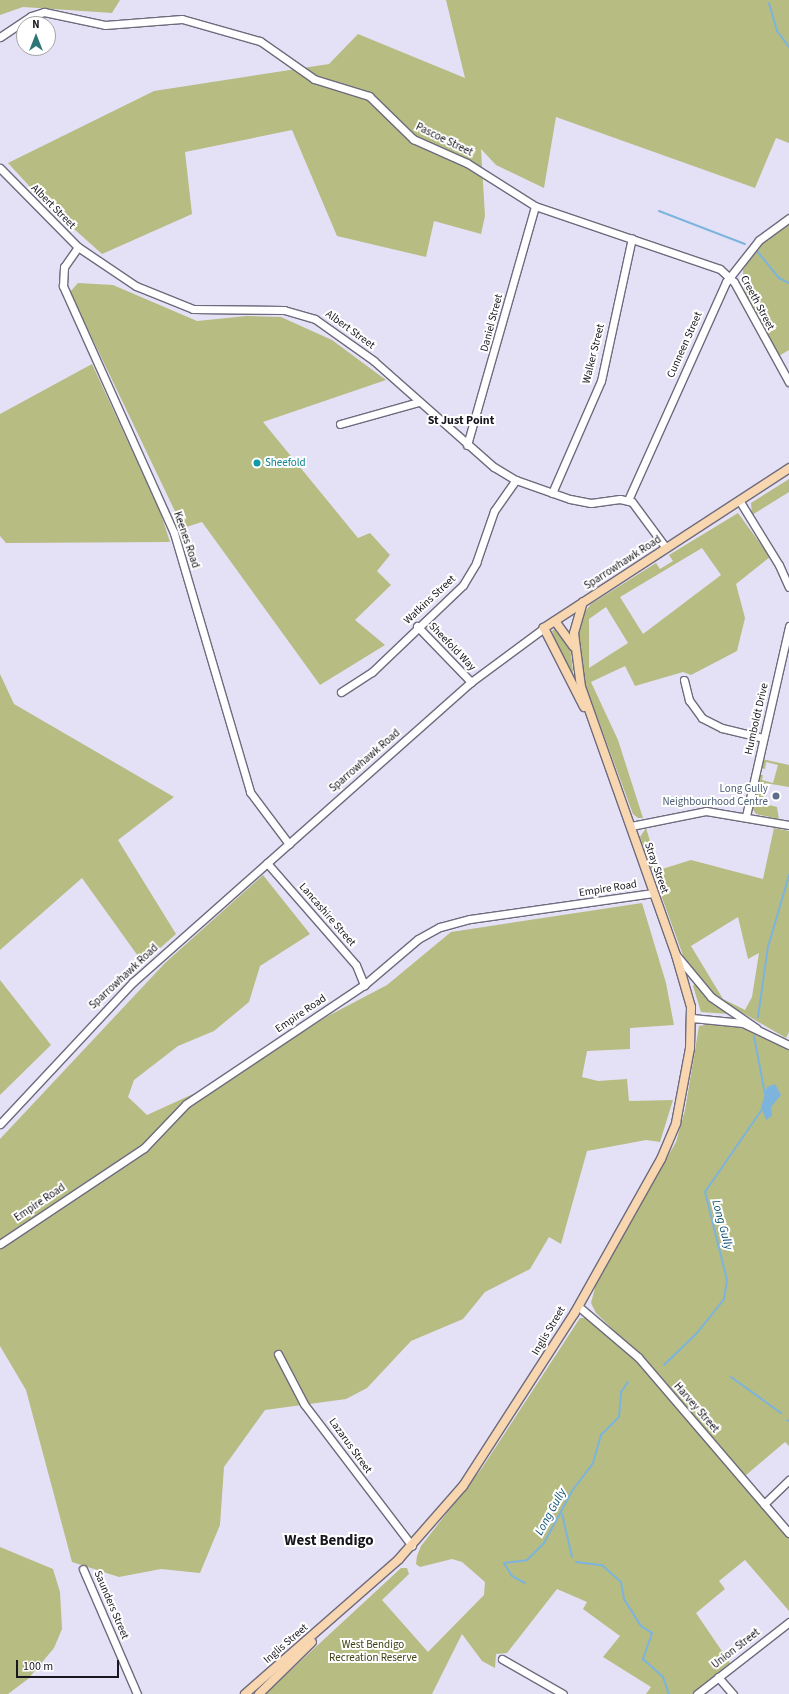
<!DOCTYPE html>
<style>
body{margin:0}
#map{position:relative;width:789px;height:1694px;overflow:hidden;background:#e4e1f6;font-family:"Source Sans 3",sans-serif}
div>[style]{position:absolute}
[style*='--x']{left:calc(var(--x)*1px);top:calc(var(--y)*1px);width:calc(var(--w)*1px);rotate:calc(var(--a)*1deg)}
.green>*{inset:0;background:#b7bc82}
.water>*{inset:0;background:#7cb4dd}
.stream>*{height:2px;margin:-1px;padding:0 1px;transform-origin:1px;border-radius:1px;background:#7cb4dd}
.roads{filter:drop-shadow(1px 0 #6e6b7d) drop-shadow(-1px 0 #6e6b7d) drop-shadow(0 1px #6e6b7d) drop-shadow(0 -1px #6e6b7d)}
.minor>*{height:7px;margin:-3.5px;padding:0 3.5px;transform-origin:3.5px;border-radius:3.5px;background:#fff}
.major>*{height:8px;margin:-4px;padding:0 4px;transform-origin:4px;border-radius:4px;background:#f8d6b0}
.dots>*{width:11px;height:11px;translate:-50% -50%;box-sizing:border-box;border:2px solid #fff;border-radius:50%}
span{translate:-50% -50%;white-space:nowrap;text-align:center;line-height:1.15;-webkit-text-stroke:4px #fff;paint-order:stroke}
.street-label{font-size:11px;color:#18161e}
.culture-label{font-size:11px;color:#0d838f}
.left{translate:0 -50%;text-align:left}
.service-label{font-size:11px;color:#4e5e75}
.right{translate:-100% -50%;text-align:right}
.park-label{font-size:11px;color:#404212}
.neighbourhood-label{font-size:12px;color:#18161e;font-weight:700}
.water-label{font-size:12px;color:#0b4f77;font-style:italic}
.district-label{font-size:15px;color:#18161e;font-weight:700}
.north{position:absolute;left:16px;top:16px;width:40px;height:40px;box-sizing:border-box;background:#fff;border:1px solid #a3a2a5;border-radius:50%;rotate:0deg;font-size:11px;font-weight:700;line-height:16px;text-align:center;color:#18161e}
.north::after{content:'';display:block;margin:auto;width:14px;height:18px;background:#2c7676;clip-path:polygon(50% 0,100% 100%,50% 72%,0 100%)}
.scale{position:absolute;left:16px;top:1660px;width:103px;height:18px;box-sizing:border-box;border:2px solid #18161e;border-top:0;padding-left:5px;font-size:12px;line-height:14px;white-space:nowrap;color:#18161e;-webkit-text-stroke:3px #fff;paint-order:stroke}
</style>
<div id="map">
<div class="green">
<div style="clip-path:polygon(0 0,120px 0,112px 13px,23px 7px,0 15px)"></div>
<div style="clip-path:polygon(446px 0,789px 0,789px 143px,776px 138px,755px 188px,556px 117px,544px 188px,496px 165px,481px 149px,485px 216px,481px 234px,434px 221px,426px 257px,337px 236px,292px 130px,185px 152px,192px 214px,102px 254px,44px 202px,8px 163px,154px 91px,329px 64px,358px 34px,465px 78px)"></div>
<div style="clip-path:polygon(789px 222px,789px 350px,777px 357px,744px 290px,743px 270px,761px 240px)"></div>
<div style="clip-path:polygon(78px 283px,113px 285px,197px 321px,247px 316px,281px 317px,332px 340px,386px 380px,263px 422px,358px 538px,370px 533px,390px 555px,377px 571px,391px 585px,355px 620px,385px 645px,320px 685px,202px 522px,183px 528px,70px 292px)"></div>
<div style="clip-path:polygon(92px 364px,160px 511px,170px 542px,6px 543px,0 536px,0 414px)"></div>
<div style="clip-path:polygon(789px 479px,789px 492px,752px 515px,751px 503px)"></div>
<div style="clip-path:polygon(evenodd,738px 513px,770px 557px,736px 584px,745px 618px,737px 651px,691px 675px,683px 672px,635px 686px,625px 666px,591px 682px,618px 740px,643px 818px,638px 818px,633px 814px,586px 687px,579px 656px,578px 631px,583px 614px,591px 604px,656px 563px,660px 569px,673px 561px,669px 555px,738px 513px,702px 548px,721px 575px,643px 634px,620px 597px,702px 548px,738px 513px,606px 607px,628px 643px,589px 668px,589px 619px,606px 607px)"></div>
<div style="clip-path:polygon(555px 628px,570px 646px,574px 680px,556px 644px,552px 631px)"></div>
<div style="clip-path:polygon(0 674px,14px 704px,174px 797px,118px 840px,176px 934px,143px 963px,82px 878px,0 950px)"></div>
<div style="clip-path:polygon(762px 759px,789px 765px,789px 787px,765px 783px,762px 794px,769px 805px,777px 807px,779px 819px,756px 814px,752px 808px,759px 775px,763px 775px,762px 780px,773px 783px,778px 765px,766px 762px,765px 769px,761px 768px)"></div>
<div style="clip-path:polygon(evenodd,646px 828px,659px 870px,691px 860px,763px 879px,774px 828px,789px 831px,789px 1032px,786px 1038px,712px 995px,685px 961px,640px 837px,646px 828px,738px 917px,748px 959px,759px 953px,752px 997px,745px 1010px,723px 999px,691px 946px,738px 917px)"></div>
<div style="clip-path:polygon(263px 875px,310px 934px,260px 966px,249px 1002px,214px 1031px,178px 1046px,134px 1080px,128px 1097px,147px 1115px,237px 1074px,328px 1016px,387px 985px,451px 932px,642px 903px,666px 983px,674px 1025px,630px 1028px,630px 1049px,587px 1051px,582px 1077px,598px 1081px,627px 1079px,629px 1101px,673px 1100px,660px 1142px,646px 1140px,587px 1151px,561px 1244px,549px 1237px,530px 1269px,485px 1292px,463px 1319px,411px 1341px,367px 1388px,346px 1399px,265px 1410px,224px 1467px,220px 1525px,200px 1573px,161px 1569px,119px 1577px,72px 1562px,26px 1390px,0 1346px,0 1139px,165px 963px)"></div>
<div style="clip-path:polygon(0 980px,51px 1045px,0 1095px)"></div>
<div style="clip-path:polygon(695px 983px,729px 1013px,729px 1014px,701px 1012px,693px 986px)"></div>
<div style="clip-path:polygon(715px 1023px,751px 1030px,789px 1050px,789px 1446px,785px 1442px,745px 1476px,645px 1361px,596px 1313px,591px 1303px,597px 1280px,676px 1142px,685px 1110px,699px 1026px)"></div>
<div style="clip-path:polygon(580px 1318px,588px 1318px,631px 1356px,789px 1538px,789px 1611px,745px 1560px,719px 1581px,725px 1589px,696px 1613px,730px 1663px,692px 1694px,646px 1694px,651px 1687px,603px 1657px,620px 1636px,583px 1609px,587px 1602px,557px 1589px,507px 1653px,496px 1654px,495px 1668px,482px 1661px,462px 1634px,432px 1694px,265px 1694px,401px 1568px,407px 1568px,409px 1574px,382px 1600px,428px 1652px,484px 1595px,485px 1582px,462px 1562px,452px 1559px,420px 1567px,416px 1564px,417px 1556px,421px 1546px,482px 1468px)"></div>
<div style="clip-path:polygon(0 1547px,53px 1569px,60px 1592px,62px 1629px,54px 1648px,28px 1679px,8px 1694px,0 1694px)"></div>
</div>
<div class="water">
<div style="clip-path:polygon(775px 1084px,781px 1095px,771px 1107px,772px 1116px,766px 1120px,761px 1107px,767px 1087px)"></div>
</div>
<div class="stream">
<div style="--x:769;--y:3;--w:29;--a:74"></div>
<div style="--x:777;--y:31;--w:20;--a:53"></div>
<div style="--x:659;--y:211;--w:92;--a:21"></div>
<div style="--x:757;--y:251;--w:35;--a:51"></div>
<div style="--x:779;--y:278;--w:11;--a:27"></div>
<div style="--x:758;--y:1017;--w:71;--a:-81.9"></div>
<div style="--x:768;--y:947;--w:75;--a:-73.7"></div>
<div style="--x:754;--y:1036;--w:59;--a:79.3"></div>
<div style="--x:664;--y:1365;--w:46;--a:-44.1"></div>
<div style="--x:697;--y:1333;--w:43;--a:-51.5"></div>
<div style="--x:724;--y:1299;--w:19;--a:-81"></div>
<div style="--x:727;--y:1280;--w:91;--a:-104"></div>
<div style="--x:705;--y:1192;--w:102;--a:-55.4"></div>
<div style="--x:731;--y:1377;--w:62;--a:35.8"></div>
<div style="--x:787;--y:1420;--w:2;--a:27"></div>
<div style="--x:562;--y:1514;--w:44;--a:76.9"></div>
<div style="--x:576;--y:1562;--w:26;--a:7"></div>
<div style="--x:602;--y:1565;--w:25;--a:42"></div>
<div style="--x:621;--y:1582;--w:17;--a:80"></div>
<div style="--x:624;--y:1599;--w:32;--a:58"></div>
<div style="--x:641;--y:1626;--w:13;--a:32"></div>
<div style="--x:652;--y:1633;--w:28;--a:109"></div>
<div style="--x:643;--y:1659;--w:27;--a:42"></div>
<div style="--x:663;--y:1677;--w:18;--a:71"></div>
<div style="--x:525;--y:1583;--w:15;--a:-152"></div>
<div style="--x:512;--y:1576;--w:15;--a:-122"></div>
<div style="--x:504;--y:1563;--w:23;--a:-7"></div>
<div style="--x:527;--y:1560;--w:24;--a:-45"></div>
<div style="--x:544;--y:1543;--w:59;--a:-61.7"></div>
<div style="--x:572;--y:1491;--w:35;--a:-53"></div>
<div style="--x:593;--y:1463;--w:29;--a:-74"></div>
<div style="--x:601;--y:1435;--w:25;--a:-45"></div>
<div style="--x:619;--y:1417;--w:25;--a:-85"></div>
<div style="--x:621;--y:1392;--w:12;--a:-55"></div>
</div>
<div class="roads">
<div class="minor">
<div style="--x:0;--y:37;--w:37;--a:-34"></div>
<div style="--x:31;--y:16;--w:14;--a:-17"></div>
<div style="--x:44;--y:12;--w:62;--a:12"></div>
<div style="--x:105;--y:25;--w:77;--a:-4.5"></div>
<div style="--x:182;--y:19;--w:81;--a:15.8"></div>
<div style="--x:260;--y:41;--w:66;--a:35.1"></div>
<div style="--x:314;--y:79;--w:58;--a:17.2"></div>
<div style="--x:369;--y:96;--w:62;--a:44.3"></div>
<div style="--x:413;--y:139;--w:59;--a:24"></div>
<div style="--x:467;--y:163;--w:80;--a:32.3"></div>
<div style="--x:535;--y:206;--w:195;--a:18.8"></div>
<div style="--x:720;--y:269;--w:19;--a:43"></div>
<div style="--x:734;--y:282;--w:114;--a:61.2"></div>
<div style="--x:0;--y:168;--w:111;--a:45.4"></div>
<div style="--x:78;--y:247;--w:70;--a:33.9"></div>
<div style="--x:136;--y:286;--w:61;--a:22"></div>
<div style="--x:193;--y:309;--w:91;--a:0.6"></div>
<div style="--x:284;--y:310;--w:32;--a:16"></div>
<div style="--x:315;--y:319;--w:72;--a:35.4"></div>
<div style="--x:374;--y:361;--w:160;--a:41.5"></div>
<div style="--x:494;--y:467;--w:26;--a:31"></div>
<div style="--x:516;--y:480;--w:57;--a:19.4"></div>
<div style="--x:570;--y:499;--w:21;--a:11"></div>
<div style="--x:591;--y:503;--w:29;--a:-8"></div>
<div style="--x:620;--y:499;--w:12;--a:14"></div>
<div style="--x:632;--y:502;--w:57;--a:53.5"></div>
<div style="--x:78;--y:247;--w:24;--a:125"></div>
<div style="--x:64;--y:267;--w:19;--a:93"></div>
<div style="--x:63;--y:286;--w:271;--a:65.8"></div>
<div style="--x:174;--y:533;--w:270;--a:73.6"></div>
<div style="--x:250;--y:792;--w:65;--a:53.1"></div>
<div style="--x:340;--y:424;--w:82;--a:-15.6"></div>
<div style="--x:467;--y:445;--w:248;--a:-74.1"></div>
<div style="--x:552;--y:493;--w:122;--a:-66.4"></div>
<div style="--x:601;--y:381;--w:146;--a:-77.8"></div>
<div style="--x:628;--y:500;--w:239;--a:-65.8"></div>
<div style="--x:726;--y:282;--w:53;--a:-51.8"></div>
<div style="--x:759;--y:240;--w:37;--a:-36"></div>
<div style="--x:739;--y:500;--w:76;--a:58.4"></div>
<div style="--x:779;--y:565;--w:24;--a:66"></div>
<div style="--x:417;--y:626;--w:78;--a:46"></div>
<div style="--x:684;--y:680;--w:21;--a:76"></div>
<div style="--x:689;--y:700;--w:22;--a:54"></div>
<div style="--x:702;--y:718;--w:22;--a:27"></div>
<div style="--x:722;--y:728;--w:42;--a:13.7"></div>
<div style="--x:341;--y:692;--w:37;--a:-33"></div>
<div style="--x:372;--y:672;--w:126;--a:-43.7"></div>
<div style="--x:463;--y:585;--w:26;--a:-59"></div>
<div style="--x:476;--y:563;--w:55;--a:-70.9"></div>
<div style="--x:494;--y:511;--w:38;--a:-55"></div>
<div style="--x:746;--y:816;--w:195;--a:-77.2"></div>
<div style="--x:631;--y:826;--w:76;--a:-11.3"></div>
<div style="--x:706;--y:811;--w:84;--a:9.6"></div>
<div style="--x:267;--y:863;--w:135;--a:48.9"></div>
<div style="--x:356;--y:965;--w:22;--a:68"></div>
<div style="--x:677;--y:956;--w:53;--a:50.3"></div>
<div style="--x:711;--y:997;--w:55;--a:34.6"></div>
<div style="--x:692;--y:1018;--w:51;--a:5.6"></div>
<div style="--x:743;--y:1023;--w:51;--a:25.6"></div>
<div style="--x:0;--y:1124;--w:195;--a:-46.9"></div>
<div style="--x:133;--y:982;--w:452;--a:-41.6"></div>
<div style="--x:471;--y:682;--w:91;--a:-36.5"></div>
<div style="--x:0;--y:1244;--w:173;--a:-33.7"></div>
<div style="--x:144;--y:1148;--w:61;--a:-46.3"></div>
<div style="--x:186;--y:1104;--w:214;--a:-33.8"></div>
<div style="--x:364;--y:985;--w:71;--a:-40.4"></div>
<div style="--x:418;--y:939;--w:25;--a:-29"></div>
<div style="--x:440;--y:927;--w:31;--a:-15"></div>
<div style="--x:470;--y:919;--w:185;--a:-8.1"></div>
<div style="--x:578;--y:1306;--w:79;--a:40.4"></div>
<div style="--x:638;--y:1357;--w:232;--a:49.4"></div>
<div style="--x:278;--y:1354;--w:56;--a:62.5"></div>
<div style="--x:304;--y:1404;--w:178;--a:52.7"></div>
<div style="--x:764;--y:1504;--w:35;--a:-44"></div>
<div style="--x:83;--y:1569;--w:136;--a:66.6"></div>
<div style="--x:502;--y:1659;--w:70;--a:29.8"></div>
<div style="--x:718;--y:1677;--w:23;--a:49"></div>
<div style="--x:697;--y:1694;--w:117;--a:-38"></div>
</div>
<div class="major">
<div style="--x:555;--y:621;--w:31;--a:54"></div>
<div style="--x:584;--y:707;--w:89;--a:-116.9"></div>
<div style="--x:544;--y:628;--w:293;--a:-33.1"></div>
<div style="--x:245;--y:1694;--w:205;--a:-41.2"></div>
<div style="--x:399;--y:1559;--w:97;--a:-48.8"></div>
<div style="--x:463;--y:1486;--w:205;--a:-57.2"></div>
<div style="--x:574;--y:1314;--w:178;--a:-60.7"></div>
<div style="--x:661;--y:1159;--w:39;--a:-67"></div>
<div style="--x:676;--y:1123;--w:76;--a:-79.4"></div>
<div style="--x:690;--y:1048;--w:41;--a:-88.6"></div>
<div style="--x:691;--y:1007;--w:54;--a:-106.1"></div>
<div style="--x:676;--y:955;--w:284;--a:-109.5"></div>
<div style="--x:581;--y:687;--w:54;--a:-97.4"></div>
<div style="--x:574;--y:633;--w:32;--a:-74"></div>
<div style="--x:259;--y:1694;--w:74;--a:-44.5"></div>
</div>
</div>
<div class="dots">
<div style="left:257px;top:463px;background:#0f9aa8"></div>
<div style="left:776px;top:796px;background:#5c6f8a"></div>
</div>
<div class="street-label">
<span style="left:444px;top:140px;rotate:26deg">Pascoe Street</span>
<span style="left:53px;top:207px;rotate:45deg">Albert Street</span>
<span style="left:757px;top:303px;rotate:62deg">Creeth Street</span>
<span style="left:492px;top:323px;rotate:-75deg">Daniel Street</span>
<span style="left:350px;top:330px;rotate:36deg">Albert Street</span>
<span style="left:685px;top:345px;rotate:-66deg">Cunneen Street</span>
<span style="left:594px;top:354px;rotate:-76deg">Walker Street</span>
<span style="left:186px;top:540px;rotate:71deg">Keenes Road</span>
<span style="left:623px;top:563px;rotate:-33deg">Sparrowhawk Road</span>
<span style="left:430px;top:600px;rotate:-43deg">Watkins Street</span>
<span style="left:452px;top:647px;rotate:46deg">Sheefold Way</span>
<span style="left:757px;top:719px;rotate:-77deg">Humboldt Drive</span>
<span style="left:365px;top:761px;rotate:-41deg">Sparrowhawk Road</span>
<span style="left:656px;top:868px;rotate:71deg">Stray Street</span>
<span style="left:608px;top:889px;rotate:-9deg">Empire Road</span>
<span style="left:327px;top:915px;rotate:49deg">Lancashire Street</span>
<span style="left:124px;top:977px;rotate:-43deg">Sparrowhawk Road</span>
<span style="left:301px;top:1014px;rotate:-34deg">Empire Road</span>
<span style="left:40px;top:1203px;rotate:-34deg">Empire Road</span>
<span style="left:549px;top:1331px;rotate:-59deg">Inglis Street</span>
<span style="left:696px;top:1408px;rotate:49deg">Harvey Street</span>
<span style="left:350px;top:1446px;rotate:54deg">Lazarus Street</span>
<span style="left:111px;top:1605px;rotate:67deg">Saunders Street</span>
<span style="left:286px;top:1644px;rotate:-41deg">Inglis Street</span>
<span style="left:736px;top:1649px;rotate:-38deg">Union Street</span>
</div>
<div class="culture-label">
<span class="left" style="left:265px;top:463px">Sheefold</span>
</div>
<div class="service-label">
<span class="right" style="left:768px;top:796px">Long Gully<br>Neighbourhood Centre</span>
</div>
<div class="park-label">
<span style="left:373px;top:1652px">West Bendigo<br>Recreation Reserve</span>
</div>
<div class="neighbourhood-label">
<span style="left:461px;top:421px">St Just Point</span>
</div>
<div class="water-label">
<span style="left:722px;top:1225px;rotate:75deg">Long Gully</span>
<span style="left:551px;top:1512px;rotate:-61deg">Long Gully</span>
</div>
<div class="district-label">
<span style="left:329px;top:1541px">West Bendigo</span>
</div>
<div class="north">N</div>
<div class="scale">100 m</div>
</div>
